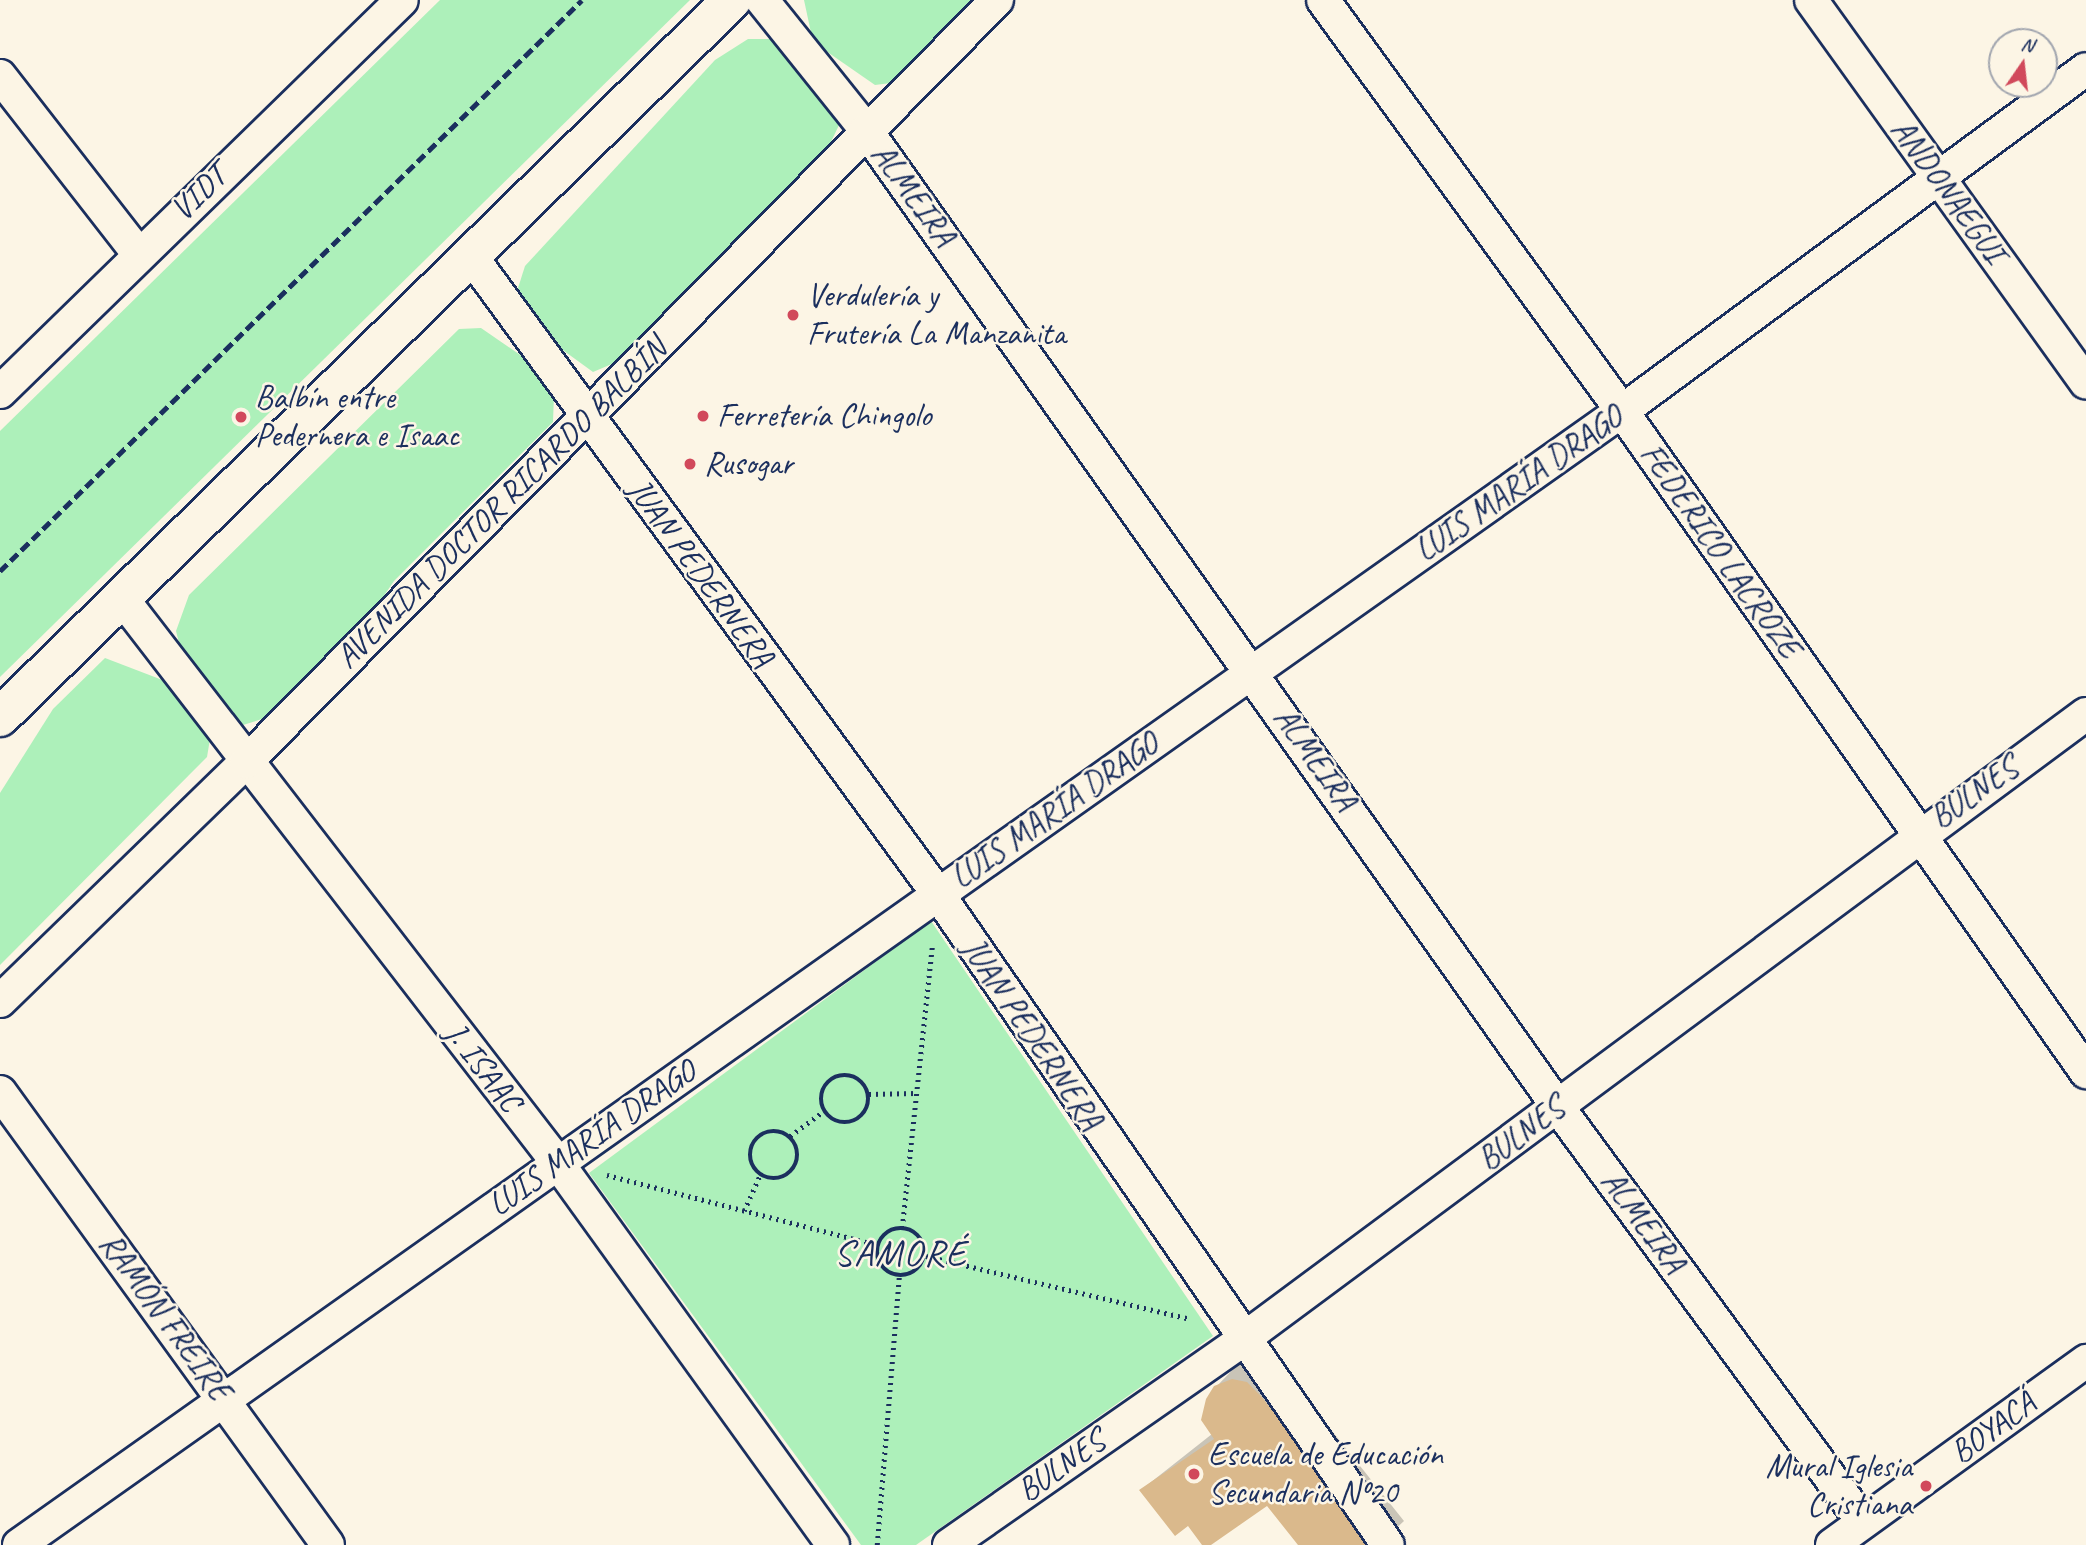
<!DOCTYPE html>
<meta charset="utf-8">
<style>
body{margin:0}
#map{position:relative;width:2086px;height:1545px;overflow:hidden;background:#fcf5e5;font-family:Caveat,sans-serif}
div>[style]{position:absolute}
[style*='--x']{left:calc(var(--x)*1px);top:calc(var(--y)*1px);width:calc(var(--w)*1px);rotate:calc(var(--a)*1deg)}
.green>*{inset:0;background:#adf0ba}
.shadow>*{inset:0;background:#0003}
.building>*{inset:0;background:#dab98c}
.path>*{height:4.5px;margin-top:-2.25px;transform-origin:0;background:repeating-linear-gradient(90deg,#1b2f5e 0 2px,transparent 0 7px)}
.path>.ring{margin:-2.25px;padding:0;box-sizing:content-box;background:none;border:4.5px solid #1b2f5e;border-radius:50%}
.roads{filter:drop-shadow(2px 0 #1b2f5e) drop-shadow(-2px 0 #1b2f5e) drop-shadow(0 2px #1b2f5e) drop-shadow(0 -2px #1b2f5e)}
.street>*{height:32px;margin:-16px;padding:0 16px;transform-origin:16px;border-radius:16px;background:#fcf5e5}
.primary>*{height:38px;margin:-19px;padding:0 19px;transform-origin:19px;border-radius:19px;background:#fcf5e5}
.rail>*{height:5px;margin-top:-2.5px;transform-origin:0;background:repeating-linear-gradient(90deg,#1b2f5e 0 10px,transparent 0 15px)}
.dots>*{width:19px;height:19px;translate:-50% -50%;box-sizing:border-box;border:4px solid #fcf5e5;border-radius:50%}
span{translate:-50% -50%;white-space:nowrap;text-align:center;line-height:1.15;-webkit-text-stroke:5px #fcf5e5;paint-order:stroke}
.street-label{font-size:33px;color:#1b2f5e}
.poi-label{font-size:33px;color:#1b2f5e}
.left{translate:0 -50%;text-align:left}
.right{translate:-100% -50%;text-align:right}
.quarter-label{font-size:37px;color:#1b2f5e;letter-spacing:2px}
.north{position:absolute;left:1988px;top:28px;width:70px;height:70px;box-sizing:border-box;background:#fcf5e5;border:2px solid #a2a6af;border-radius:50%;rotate:14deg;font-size:19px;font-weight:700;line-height:28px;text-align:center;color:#1b2f5e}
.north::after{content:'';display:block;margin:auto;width:24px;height:32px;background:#d1495b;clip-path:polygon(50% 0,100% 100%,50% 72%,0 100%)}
</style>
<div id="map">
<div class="green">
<div style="clip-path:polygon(440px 0,690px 0,0 677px,0 431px)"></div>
<div style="clip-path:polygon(804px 0,982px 0,907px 81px,875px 85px,813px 42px)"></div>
<div style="clip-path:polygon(748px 39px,777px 39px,840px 123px,828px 148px,633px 355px,593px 372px,549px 340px,528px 309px,518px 288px,525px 266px,715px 60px)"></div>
<div style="clip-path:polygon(481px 328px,529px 361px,554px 395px,553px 422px,394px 581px,349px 647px,284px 712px,243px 725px,185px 667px,176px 631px,189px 595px,459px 329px)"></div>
<div style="clip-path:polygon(105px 658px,165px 681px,202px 721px,210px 739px,207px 757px,0 965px,0 793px,53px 709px)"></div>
<div style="clip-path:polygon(931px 921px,1213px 1336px,916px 1545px,861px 1545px,589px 1173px)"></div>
</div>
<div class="shadow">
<div style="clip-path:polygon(1273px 1357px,1404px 1521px,1389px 1535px,1301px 1545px,1267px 1504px,1204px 1545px,1189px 1523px,1141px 1490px,1212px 1434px,1216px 1387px,1242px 1360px)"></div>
</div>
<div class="building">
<div style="clip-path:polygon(1232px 1379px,1247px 1382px,1261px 1396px,1376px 1545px,1298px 1545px,1267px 1506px,1211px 1545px,1202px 1545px,1188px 1526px,1175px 1536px,1139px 1490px,1214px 1439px,1201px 1420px,1206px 1399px,1214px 1386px)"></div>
</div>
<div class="path">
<div class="ring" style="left:821px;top:1075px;width:43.5px;height:43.5px"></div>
<div style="--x:869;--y:1094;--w:47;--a:-1.2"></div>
<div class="ring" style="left:750px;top:1131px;width:43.5px;height:43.5px"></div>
<div style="--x:790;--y:1136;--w:42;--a:-36.3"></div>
<div style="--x:607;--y:1175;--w:280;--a:14.5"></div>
<div style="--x:744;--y:1211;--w:39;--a:-66"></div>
<div class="ring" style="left:877px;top:1228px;width:43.5px;height:43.5px"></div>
<div style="--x:902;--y:1228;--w:283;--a:-83.9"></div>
<div style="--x:926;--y:1256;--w:271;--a:13.4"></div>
<div style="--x:877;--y:1545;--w:270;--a:-85.3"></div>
</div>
<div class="roads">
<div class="street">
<div style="--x:762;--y:0;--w:166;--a:51.3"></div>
<div style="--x:866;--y:130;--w:1197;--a:54.69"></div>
<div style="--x:1558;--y:1107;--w:515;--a:53.69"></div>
<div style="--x:1323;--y:0;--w:508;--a:53.96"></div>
<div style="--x:1622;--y:411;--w:808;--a:54.93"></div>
<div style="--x:1811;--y:0;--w:471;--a:54.3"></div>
<div style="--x:0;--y:76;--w:223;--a:52.1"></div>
<div style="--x:471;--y:256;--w:791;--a:53.8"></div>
<div style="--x:938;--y:894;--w:791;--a:55.35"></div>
<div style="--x:0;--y:392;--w:561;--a:-44.28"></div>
<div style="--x:121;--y:597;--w:714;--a:52.34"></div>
<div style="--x:557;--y:1162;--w:472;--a:54.2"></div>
<div style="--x:0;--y:1001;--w:343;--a:-44.2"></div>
<div style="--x:246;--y:762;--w:1070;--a:-45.42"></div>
<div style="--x:0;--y:1092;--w:559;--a:54.09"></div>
<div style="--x:19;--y:1545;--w:1964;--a:-35.28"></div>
<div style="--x:1622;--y:411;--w:576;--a:-36.39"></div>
<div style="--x:949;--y:1545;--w:356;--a:-34.9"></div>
<div style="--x:1241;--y:1341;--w:1052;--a:-36.58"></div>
<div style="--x:1832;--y:1545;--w:314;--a:-35.9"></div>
</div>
<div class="primary">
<div style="--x:0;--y:717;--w:1025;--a:-44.41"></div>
</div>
</div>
<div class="rail">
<div style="--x:0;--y:571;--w:815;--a:-44.45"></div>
</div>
<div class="dots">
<div style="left:793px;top:315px;background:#d1495b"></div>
<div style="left:703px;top:416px;background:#d1495b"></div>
<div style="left:241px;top:417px;background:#d1495b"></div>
<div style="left:690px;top:464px;background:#d1495b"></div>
<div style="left:1194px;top:1474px;background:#d1495b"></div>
<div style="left:1926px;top:1486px;background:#d1495b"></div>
</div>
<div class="street-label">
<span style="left:1948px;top:191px;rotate:54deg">ANDONAEGUI</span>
<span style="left:199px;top:193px;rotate:-44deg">VIDT</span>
<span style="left:913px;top:195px;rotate:54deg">ALMEIRA</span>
<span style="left:1519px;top:484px;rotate:-35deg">LUIS MARÍA DRAGO</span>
<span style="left:501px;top:503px;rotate:-45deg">AVENIDA DOCTOR RICARDO BALBÍN</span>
<span style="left:1720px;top:551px;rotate:55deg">FEDERICO LACROZE</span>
<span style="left:701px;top:573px;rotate:54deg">JUAN PEDERNERA</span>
<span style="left:1315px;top:759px;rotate:55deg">ALMEIRA</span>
<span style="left:1974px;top:793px;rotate:-35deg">BULNES</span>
<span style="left:1055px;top:811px;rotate:-35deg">LUIS MARÍA DRAGO</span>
<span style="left:1032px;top:1034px;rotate:56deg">JUAN PEDERNERA</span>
<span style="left:483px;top:1067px;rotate:52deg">J. ISAAC</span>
<span style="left:1521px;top:1134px;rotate:-37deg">BULNES</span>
<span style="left:592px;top:1138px;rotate:-35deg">LUIS MARÍA DRAGO</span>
<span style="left:1643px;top:1222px;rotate:54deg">ALMEIRA</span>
<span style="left:165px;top:1317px;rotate:54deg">RAMÓN FREIRE</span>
<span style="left:1993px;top:1428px;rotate:-36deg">BOYACÁ</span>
<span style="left:1061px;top:1466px;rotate:-35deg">BULNES</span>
</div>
<div class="poi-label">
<span class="left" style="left:807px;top:315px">Verdulería y<br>Frutería La Manzanita</span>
<span class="left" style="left:255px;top:417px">Balbín entre<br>Pedernera e Isaac</span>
<span class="left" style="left:717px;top:416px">Ferretería Chingolo</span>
<span class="left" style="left:704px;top:464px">Rusogar</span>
<span class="left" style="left:1208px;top:1474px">Escuela de Educación<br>Secundaria Nº20</span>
<span class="right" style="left:1912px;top:1486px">Mural Iglesia<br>Cristiana</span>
</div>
<div class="quarter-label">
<span style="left:901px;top:1253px">SAMORÉ</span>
</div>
<div class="north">N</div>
</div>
